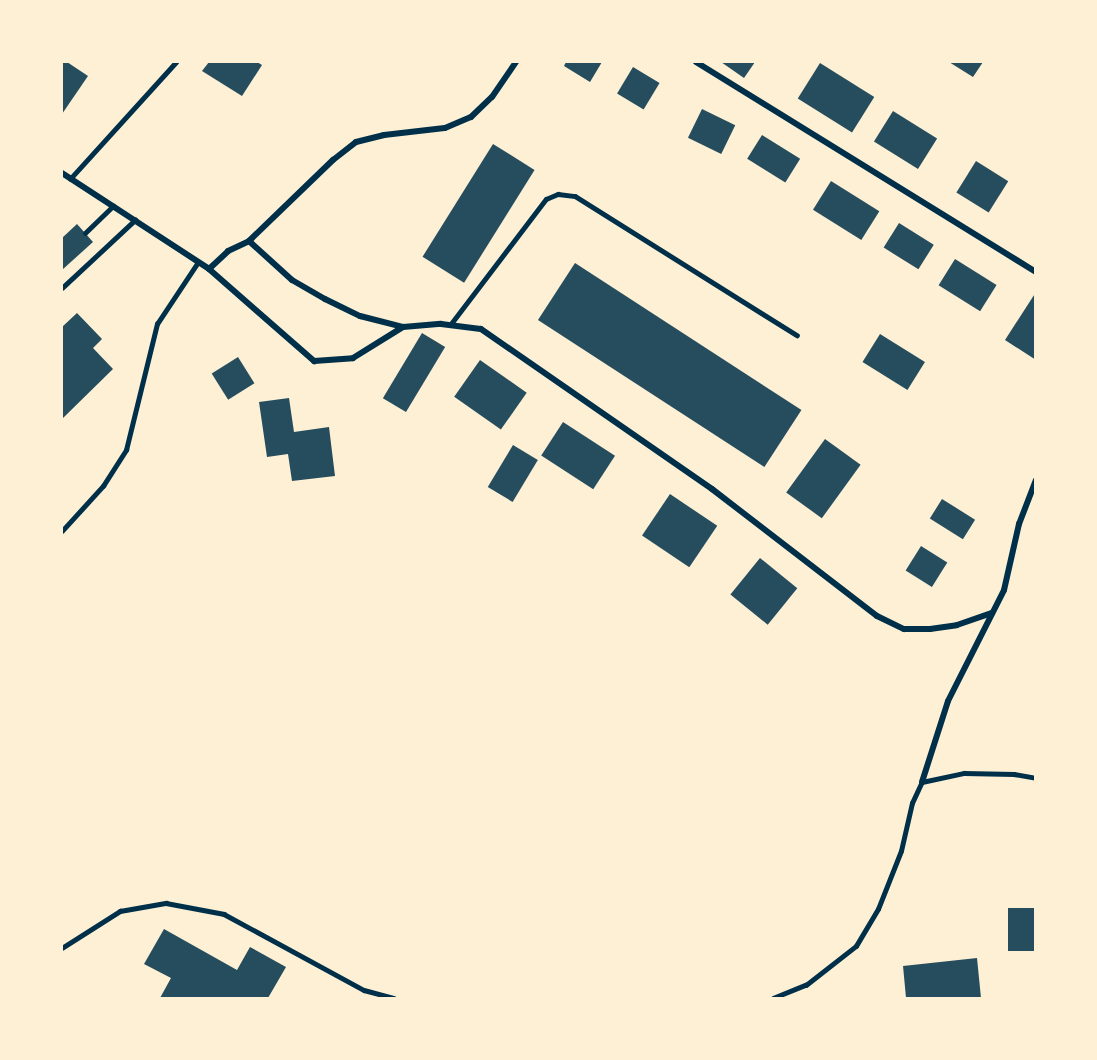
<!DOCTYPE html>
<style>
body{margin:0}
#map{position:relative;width:1097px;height:1060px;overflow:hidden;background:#fdf0d5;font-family:"Exo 2",sans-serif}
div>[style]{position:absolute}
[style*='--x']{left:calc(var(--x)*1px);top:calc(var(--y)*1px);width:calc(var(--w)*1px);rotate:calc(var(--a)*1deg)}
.building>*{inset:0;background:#264d5e;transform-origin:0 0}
.service>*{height:4.5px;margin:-2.25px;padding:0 2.25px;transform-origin:2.25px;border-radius:2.25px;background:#003049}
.minor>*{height:6px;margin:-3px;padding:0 3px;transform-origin:3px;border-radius:3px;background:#003049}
span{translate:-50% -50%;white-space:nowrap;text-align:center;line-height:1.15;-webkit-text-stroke:6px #fdf0d5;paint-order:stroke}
.frame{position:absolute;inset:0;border:63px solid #fdf0d5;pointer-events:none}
</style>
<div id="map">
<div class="building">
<div style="clip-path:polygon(62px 62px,67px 62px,88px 76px,62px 114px)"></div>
<div style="clip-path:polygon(209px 62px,257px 62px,262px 65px,242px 96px,202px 71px)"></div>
<div style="clip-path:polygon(566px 62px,602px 62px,590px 82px,564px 66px)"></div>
<div style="clip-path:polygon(721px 62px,755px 62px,744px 78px)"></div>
<div style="clip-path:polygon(949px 62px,983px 62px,973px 77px)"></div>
<div style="left:820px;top:63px;width:64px;height:42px;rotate:32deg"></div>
<div style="left:633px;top:67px;width:31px;height:31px;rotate:31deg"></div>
<div style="left:702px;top:109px;width:37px;height:32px;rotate:26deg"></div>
<div style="left:893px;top:111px;width:52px;height:36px;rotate:32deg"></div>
<div style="left:762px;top:135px;width:45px;height:28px;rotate:32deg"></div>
<div style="left:493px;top:144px;width:49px;height:133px;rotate:32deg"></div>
<div style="left:976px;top:161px;width:38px;height:37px;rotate:32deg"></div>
<div style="left:831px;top:181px;width:57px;height:34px;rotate:32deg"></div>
<div style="left:899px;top:223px;width:41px;height:29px;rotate:32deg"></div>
<div style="clip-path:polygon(77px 224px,93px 242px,62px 270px,62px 238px)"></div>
<div style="left:955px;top:259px;width:49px;height:31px;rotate:32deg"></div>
<div style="left:575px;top:263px;width:270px;height:68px;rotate:33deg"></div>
<div style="clip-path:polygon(1036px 292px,1036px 360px,1005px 340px)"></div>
<div style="clip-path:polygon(77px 313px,102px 339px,93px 348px,113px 369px,62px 419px,62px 327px)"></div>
<div style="left:422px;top:333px;width:27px;height:76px;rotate:31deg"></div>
<div style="left:880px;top:334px;width:53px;height:33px;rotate:32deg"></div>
<div style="left:238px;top:357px;width:31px;height:31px;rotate:58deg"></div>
<div style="left:480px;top:360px;width:57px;height:45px;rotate:35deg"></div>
<div style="clip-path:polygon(289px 398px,294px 432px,329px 427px,335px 476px,292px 481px,288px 454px,267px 457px,259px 402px)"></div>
<div style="left:563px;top:422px;width:62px;height:40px;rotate:33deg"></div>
<div style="left:825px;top:439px;width:44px;height:66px;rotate:36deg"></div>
<div style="left:513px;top:445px;width:29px;height:49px;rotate:31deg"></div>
<div style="left:670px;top:494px;width:57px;height:50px;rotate:34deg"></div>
<div style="left:942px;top:499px;width:39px;height:23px;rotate:32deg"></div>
<div style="left:921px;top:546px;width:31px;height:29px;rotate:32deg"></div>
<div style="left:760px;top:558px;width:48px;height:47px;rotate:39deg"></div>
<div style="left:1036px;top:908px;width:43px;height:28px;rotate:90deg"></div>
<div style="clip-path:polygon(164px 929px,237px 970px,250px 947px,286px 967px,268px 998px,160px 998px,171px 978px,144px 964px)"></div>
<div style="clip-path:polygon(977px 958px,981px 998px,906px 998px,903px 966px)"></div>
</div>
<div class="service">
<div style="--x:70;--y:179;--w:158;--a:-47.8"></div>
<div style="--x:85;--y:233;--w:39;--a:-44"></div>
<div style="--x:62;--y:288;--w:100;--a:-43"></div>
<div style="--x:450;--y:325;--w:158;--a:-52.7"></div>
<div style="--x:546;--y:199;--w:13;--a:-23"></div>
<div style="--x:558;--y:194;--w:17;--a:7"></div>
<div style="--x:575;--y:196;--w:262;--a:32.1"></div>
<div style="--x:62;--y:531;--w:61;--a:-47.7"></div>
<div style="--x:103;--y:486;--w:43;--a:-57.4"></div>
<div style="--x:126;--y:450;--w:130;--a:-76.2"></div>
<div style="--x:157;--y:324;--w:74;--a:-56.5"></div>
<div style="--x:62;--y:948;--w:69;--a:-32.5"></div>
<div style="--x:120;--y:911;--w:47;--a:-9.9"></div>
<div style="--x:166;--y:903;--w:59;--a:10.7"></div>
<div style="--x:224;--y:914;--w:159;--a:28.5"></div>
<div style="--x:364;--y:990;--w:31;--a:15"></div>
<div style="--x:773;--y:998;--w:35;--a:-22"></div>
<div style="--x:806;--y:985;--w:63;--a:-38"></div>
<div style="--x:856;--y:946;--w:43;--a:-59.3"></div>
<div style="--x:878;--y:909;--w:62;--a:-68.4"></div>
<div style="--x:901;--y:851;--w:49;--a:-77.1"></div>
<div style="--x:912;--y:803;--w:23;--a:-65"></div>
<div style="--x:922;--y:782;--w:43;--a:-12.1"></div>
<div style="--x:964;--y:773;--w:50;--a:1.1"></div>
<div style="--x:1014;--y:774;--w:22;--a:10"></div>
</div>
<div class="minor">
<div style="--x:696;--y:62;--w:400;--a:31.7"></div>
<div style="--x:62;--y:173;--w:176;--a:33.1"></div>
<div style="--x:209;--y:269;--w:26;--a:-43"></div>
<div style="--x:228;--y:251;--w:23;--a:-25"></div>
<div style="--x:249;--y:241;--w:117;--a:-44"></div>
<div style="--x:333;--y:160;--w:29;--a:-38"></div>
<div style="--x:356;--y:142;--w:29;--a:-14"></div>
<div style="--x:384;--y:135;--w:61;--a:-6.5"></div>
<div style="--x:445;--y:128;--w:28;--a:-23"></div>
<div style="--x:471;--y:117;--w:29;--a:-44"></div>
<div style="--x:492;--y:97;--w:42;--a:-55.6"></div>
<div style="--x:249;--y:241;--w:58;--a:42.2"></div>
<div style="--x:292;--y:280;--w:38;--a:30"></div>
<div style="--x:325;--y:299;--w:39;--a:26"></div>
<div style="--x:360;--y:316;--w:44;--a:14.3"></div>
<div style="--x:209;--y:269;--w:140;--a:41.2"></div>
<div style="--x:314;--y:361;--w:39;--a:-4"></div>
<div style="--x:353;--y:358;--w:59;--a:-31.8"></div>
<div style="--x:403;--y:327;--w:38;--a:-5"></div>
<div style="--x:441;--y:324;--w:40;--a:7.1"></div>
<div style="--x:481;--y:329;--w:281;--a:34.7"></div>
<div style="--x:712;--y:489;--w:208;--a:37.6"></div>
<div style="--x:877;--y:616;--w:30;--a:26"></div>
<div style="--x:904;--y:629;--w:26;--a:0"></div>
<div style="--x:930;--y:629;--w:27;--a:-8"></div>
<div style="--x:957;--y:625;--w:37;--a:-19"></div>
<div style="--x:922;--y:782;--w:85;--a:-72.2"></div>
<div style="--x:948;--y:701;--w:124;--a:-63.2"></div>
<div style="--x:1004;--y:590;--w:68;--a:-77.2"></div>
<div style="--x:1019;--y:524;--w:47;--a:-68.9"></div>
</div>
<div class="frame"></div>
</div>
